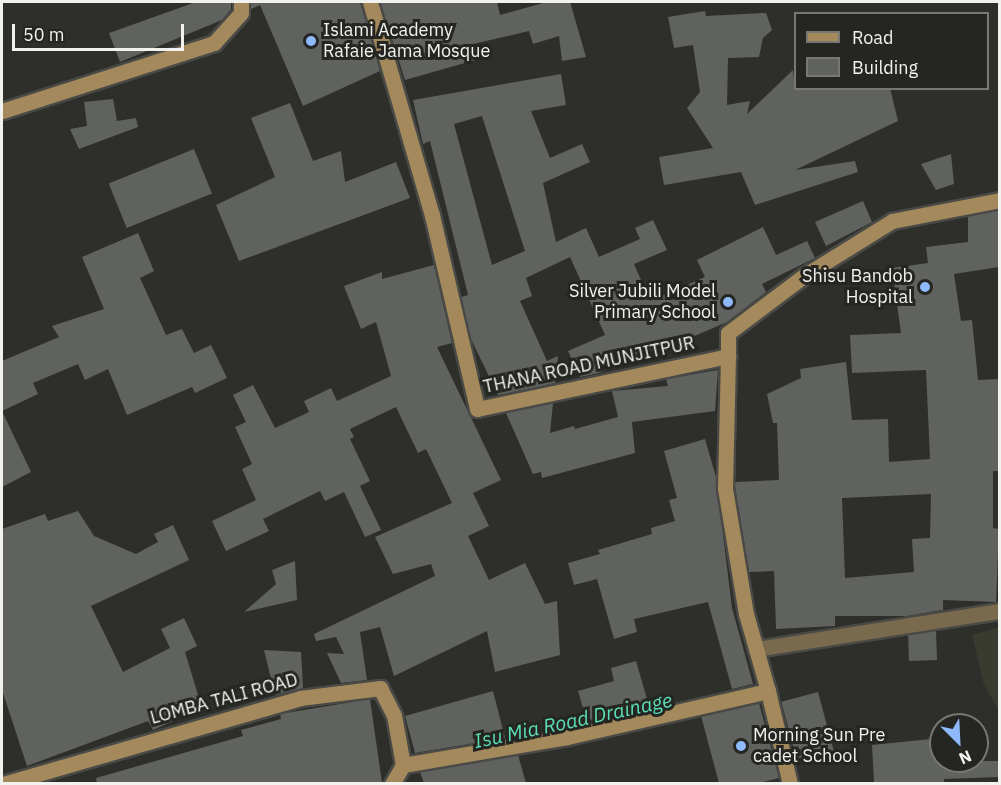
<!DOCTYPE html>
<style>
body{margin:0}
#map{position:relative;width:1001px;height:785px;overflow:hidden;background:#2e2f2b;font-family:"IBM Plex Sans",sans-serif}
div>[style]{position:absolute}
[style*='--x']{left:calc(var(--x)*1px);top:calc(var(--y)*1px);width:calc(var(--w)*1px);rotate:calc(var(--a)*1deg)}
.built>*{inset:0;background:#393a30}
.building>*{inset:0;background:#5f625e;transform-origin:0 0}
.roads{filter:drop-shadow(2px 0 #494a46) drop-shadow(-2px 0 #494a46) drop-shadow(0 2px #494a46) drop-shadow(0 -2px #494a46)}
.street>*{height:15px;margin:-7.5px;padding:0 7.5px;transform-origin:7.5px;border-radius:7.5px;background:#79694d}
.secondary>*{height:15px;margin:-7.5px;padding:0 7.5px;transform-origin:7.5px;border-radius:7.5px;background:#a4895d}
.dots>*{width:16px;height:16px;translate:-50% -50%;box-sizing:border-box;border:3px solid #252521;border-radius:50%}
span{translate:-50% -50%;white-space:nowrap;text-align:center;line-height:1.15;-webkit-text-stroke:6px #252521;paint-order:stroke}
.poi-label{font-size:18px;color:#f1f1ee}
.left{translate:0 -50%;text-align:left}
.right{translate:-100% -50%;text-align:right}
.street-label{font-size:18px;color:#f1f1ee}
.water-label{font-size:20px;color:#5adfb7;font-style:italic}
.frame{position:absolute;inset:0;border:3px solid #f1f1ee;pointer-events:none}
.legend{position:absolute;left:794px;top:12px;width:195px;height:78px;box-sizing:border-box;background:#252521;border:2px solid #777773;margin:0;padding:8px 10px;list-style:none;font-size:18px;color:#f1f1ee}
.legend li{display:flex;align-items:center;gap:12px;height:30px}
.legend b{width:30px;border:2px solid #777773}
.north{position:absolute;left:929px;top:713px;width:60px;height:60px;box-sizing:border-box;background:#252521;border:2px solid #777773;border-radius:50%;rotate:156deg;font-size:16px;font-weight:700;line-height:24px;text-align:center;color:#f1f1ee}
.north::after{content:'';display:block;margin:auto;width:21px;height:27px;background:#8eb9fd;clip-path:polygon(50% 0,100% 100%,50% 72%,0 100%)}
.scale{position:absolute;left:12px;top:24px;width:172px;height:27px;box-sizing:border-box;border:3px solid #f1f1ee;border-top:0;padding-left:8px;font-size:18px;line-height:21px;white-space:nowrap;color:#f1f1ee;-webkit-text-stroke:4px #252521;paint-order:stroke}
</style>
<div id="map">
<div class="built">
<div style="clip-path:polygon(999px 627px,1000px 627px,999px 710px,984px 685px,972px 635px)"></div>
</div>
<div class="building">
<div style="clip-path:polygon(196px 2px,231px 2px,231px 9px,222px 20px,120px 62px,109px 33px)"></div>
<div style="clip-path:polygon(251px 2px,360px 2px,380px 71px,303px 106px,260px 5px,251px 9px)"></div>
<div style="clip-path:polygon(380px 2px,497px 2px,500px 15px,547px 2px,570px 2px,586px 57px,562px 61px,559px 36px,533px 44px,529px 31px,473px 44px,479px 59px,405px 80px)"></div>
<div style="clip-path:polygon(705px 11px,706px 16px,766px 13px,772px 30px,763px 38px,759px 57px,728px 58px,727px 105px,750px 101px,747px 114px,793px 70px,795px 88px,890px 88px,898px 121px,795px 170px,855px 161px,858px 172px,755px 205px,741px 172px,664px 185px,659px 157px,713px 148px,687px 108px,700px 92px,693px 45px,674px 48px,668px 17px)"></div>
<div style="clip-path:polygon(evenodd,561px 74px,566px 105px,531px 111px,550px 158px,582px 144px,590px 162px,543px 183px,556px 242px,586px 228px,599px 257px,640px 239px,635px 228px,653px 220px,667px 250px,634px 264px,650px 301px,705px 277px,697px 260px,763px 227px,776px 255px,807px 241px,815px 258px,762px 284px,766px 292px,727px 322px,662px 350px,661px 346px,599px 373px,580px 377px,568px 351px,605px 335px,570px 257px,526px 278px,532px 296px,520px 301px,547px 361px,558px 356px,555px 383px,498px 395px,470px 337px,461px 297px,468px 295px,430px 141px,423px 144px,413px 100px,561px 74px,482px 116px,525px 251px,492px 265px,454px 124px,482px 116px)"></div>
<div style="clip-path:polygon(113px 99px,117px 121px,136px 118px,138px 127px,79px 149px,70px 129px,87px 126px,84px 102px)"></div>
<div style="clip-path:polygon(290px 103px,313px 161px,341px 151px,345px 182px,396px 162px,410px 198px,239px 261px,216px 205px,275px 177px,251px 118px)"></div>
<div style="left:194px;top:149px;width:48px;height:92px;rotate:68deg"></div>
<div style="clip-path:polygon(951px 154px,954px 184px,936px 190px,921px 164px)"></div>
<div style="clip-path:polygon(863px 201px,872px 222px,826px 246px,815px 222px)"></div>
<div style="clip-path:polygon(evenodd,999px 210px,999px 267px,954px 274px,961px 321px,972px 320px,978px 380px,999px 379px,999px 471px,993px 471px,993px 528px,999px 529px,996px 602px,943px 600px,943px 610px,936px 611px,907px 616px,835px 616px,835px 626px,776px 629px,774px 571px,749px 572px,735px 487px,735px 482px,779px 480px,777px 423px,773px 423px,767px 394px,801px 378px,800px 369px,846px 362px,852px 420px,888px 419px,889px 462px,930px 459px,926px 370px,852px 373px,850px 335px,901px 333px,892px 268px,928px 263px,926px 247px,968px 242px,968px 216px,999px 210px,931px 494px,930px 538px,912px 539px,914px 572px,845px 578px,842px 498px,931px 494px)"></div>
<div style="clip-path:polygon(138px 233px,154px 271px,140px 278px,166px 335px,182px 329px,194px 353px,211px 345px,227px 378px,195px 393px,192px 387px,127px 415px,108px 369px,85px 380px,78px 364px,33px 383px,38px 394px,2px 411px,2px 361px,59px 337px,52px 326px,104px 309px,82px 257px)"></div>
<div style="clip-path:polygon(434px 265px,452px 343px,437px 347px,501px 480px,473px 493px,489px 526px,468px 536px,489px 580px,525px 563px,545px 604px,557px 601px,560px 655px,495px 672px,487px 631px,394px 676px,380px 627px,360px 632px,367px 680px,341px 683px,327px 653px,344px 654px,336px 637px,316px 641px,314px 634px,435px 576px,431px 564px,393px 574px,375px 537px,452px 503px,426px 449px,418px 453px,396px 407px,350px 429px,354px 437px,350px 439px,370px 481px,360px 486px,381px 530px,365px 537px,344px 492px,325px 501px,320px 491px,263px 519px,269px 531px,226px 551px,212px 521px,256px 500px,242px 469px,252px 464px,235px 427px,246px 422px,233px 395px,253px 385px,275px 428px,309px 412px,304px 401px,331px 388px,337px 401px,391px 376px,376px 322px,361px 329px,344px 286px,382px 272px,382px 279px)"></div>
<div style="clip-path:polygon(718px 370px,715px 411px,632px 422px,635px 453px,542px 478px,541px 472px,533px 474px,506px 413px,553px 403px,550px 433px,574px 426px,575px 429px,618px 417px,612px 391px,668px 386px,666px 379px)"></div>
<div style="clip-path:polygon(2px 411px,31px 472px,2px 487px)"></div>
<div style="clip-path:polygon(705px 439px,716px 477px,732px 608px,753px 684px,732px 689px,708px 602px,634px 619px,637px 632px,614px 639px,597px 579px,574px 585px,568px 563px,600px 554px,598px 550px,652px 534px,651px 528px,675px 521px,669px 500px,677px 498px,664px 451px)"></div>
<div style="clip-path:polygon(78px 511px,94px 536px,136px 554px,158px 542px,154px 534px,173px 525px,189px 560px,91px 606px,123px 672px,170px 648px,161px 629px,184px 618px,197px 646px,185px 652px,202px 708px,153px 730px,148px 721px,27px 766px,2px 690px,2px 529px,45px 514px,48px 521px)"></div>
<div style="clip-path:polygon(295px 561px,297px 600px,244px 612px,276px 584px,272px 570px)"></div>
<div style="left:936px;top:631px;width:29px;height:28px;rotate:88deg"></div>
<div style="clip-path:polygon(264px 650px,301px 652px,303px 688px,275px 695px)"></div>
<div style="clip-path:polygon(636px 661px,649px 706px,587px 722px,578px 691px,614px 681px,611px 668px)"></div>
<div style="clip-path:polygon(493px 691px,505px 738px,415px 753px,405px 716px)"></div>
<div style="left:818px;top:692px;width:61px;height:38px;rotate:75deg"></div>
<div style="clip-path:polygon(370px 699px,382px 783px,97px 783px,96px 778px,243px 736px,241px 730px,281px 719px,280px 714px)"></div>
<div style="clip-path:polygon(759px 703px,779px 778px,759px 783px,719px 783px,701px 716px)"></div>
<div style="clip-path:polygon(941px 738px,941px 761px,999px 761px,999px 777px,944px 779px,944px 783px,874px 782px,872px 745px)"></div>
<div style="clip-path:polygon(518px 755px,526px 783px,424px 783px,420px 772px)"></div>
</div>
<div class="roads">
<div class="street">
<div style="--x:756;--y:649;--w:247;--a:-8.9"></div>
</div>
<div class="secondary">
<div style="--x:370;--y:2;--w:222;--a:73.8"></div>
<div style="--x:432;--y:215;--w:199;--a:76.9"></div>
<div style="--x:477;--y:409;--w:257;--a:-11.9"></div>
<div style="--x:728;--y:356;--w:23;--a:-90"></div>
<div style="--x:728;--y:333;--w:96;--a:-37"></div>
<div style="--x:805;--y:275;--w:102;--a:-31.8"></div>
<div style="--x:892;--y:221;--w:110;--a:-11"></div>
<div style="--x:2;--y:111;--w:223;--a:-17.8"></div>
<div style="--x:214;--y:43;--w:40;--a:-48"></div>
<div style="--x:241;--y:13;--w:11;--a:-90"></div>
<div style="--x:768;--y:691;--w:96;--a:76.7"></div>
<div style="--x:403;--y:765;--w:166;--a:-9.7"></div>
<div style="--x:567;--y:737;--w:206;--a:-12.9"></div>
<div style="--x:768;--y:691;--w:80;--a:-105.9"></div>
<div style="--x:746;--y:614;--w:128;--a:-99.5"></div>
<div style="--x:725;--y:488;--w:132;--a:-88.7"></div>
<div style="--x:3;--y:784;--w:309;--a:-16.1"></div>
<div style="--x:300;--y:698;--w:81;--a:-7.1"></div>
<div style="--x:380;--y:688;--w:30;--a:63"></div>
<div style="--x:394;--y:715;--w:51;--a:79.8"></div>
<div style="--x:392;--y:784;--w:22;--a:-60"></div>
</div>
</div>
<div class="dots">
<div style="left:311px;top:41px;background:#8eb9fd"></div>
<div style="left:925px;top:287px;background:#8eb9fd"></div>
<div style="left:728px;top:302px;background:#8eb9fd"></div>
<div style="left:741px;top:746px;background:#8eb9fd"></div>
</div>
<div class="poi-label">
<span class="left" style="left:323px;top:41px">Islami Academy<br>Rafaie Jama Mosque</span>
<span class="right" style="left:913px;top:287px">Shisu Bandob<br>Hospital</span>
<span class="right" style="left:716px;top:302px">Silver Jubili Model<br>Primary School</span>
<span class="left" style="left:753px;top:746px">Morning Sun Pre<br>cadet School</span>
</div>
<div class="street-label">
<span style="left:589px;top:365px;rotate:-12deg">THANA ROAD MUNJITPUR</span>
<span style="left:224px;top:699px;rotate:-15deg">LOMBA TALI ROAD</span>
</div>
<div class="water-label">
<span style="left:573px;top:720px;rotate:-12deg">Isu Mia Road Drainage</span>
</div>
<div class="frame"></div>
<ul class="legend">
<li><b style="height:8px;background:#a4895d"></b>Road</li>
<li><b style="height:16px;background:#5f625e"></b>Building</li>
</ul>
<div class="north">N</div>
<div class="scale">50 m</div>
</div>
